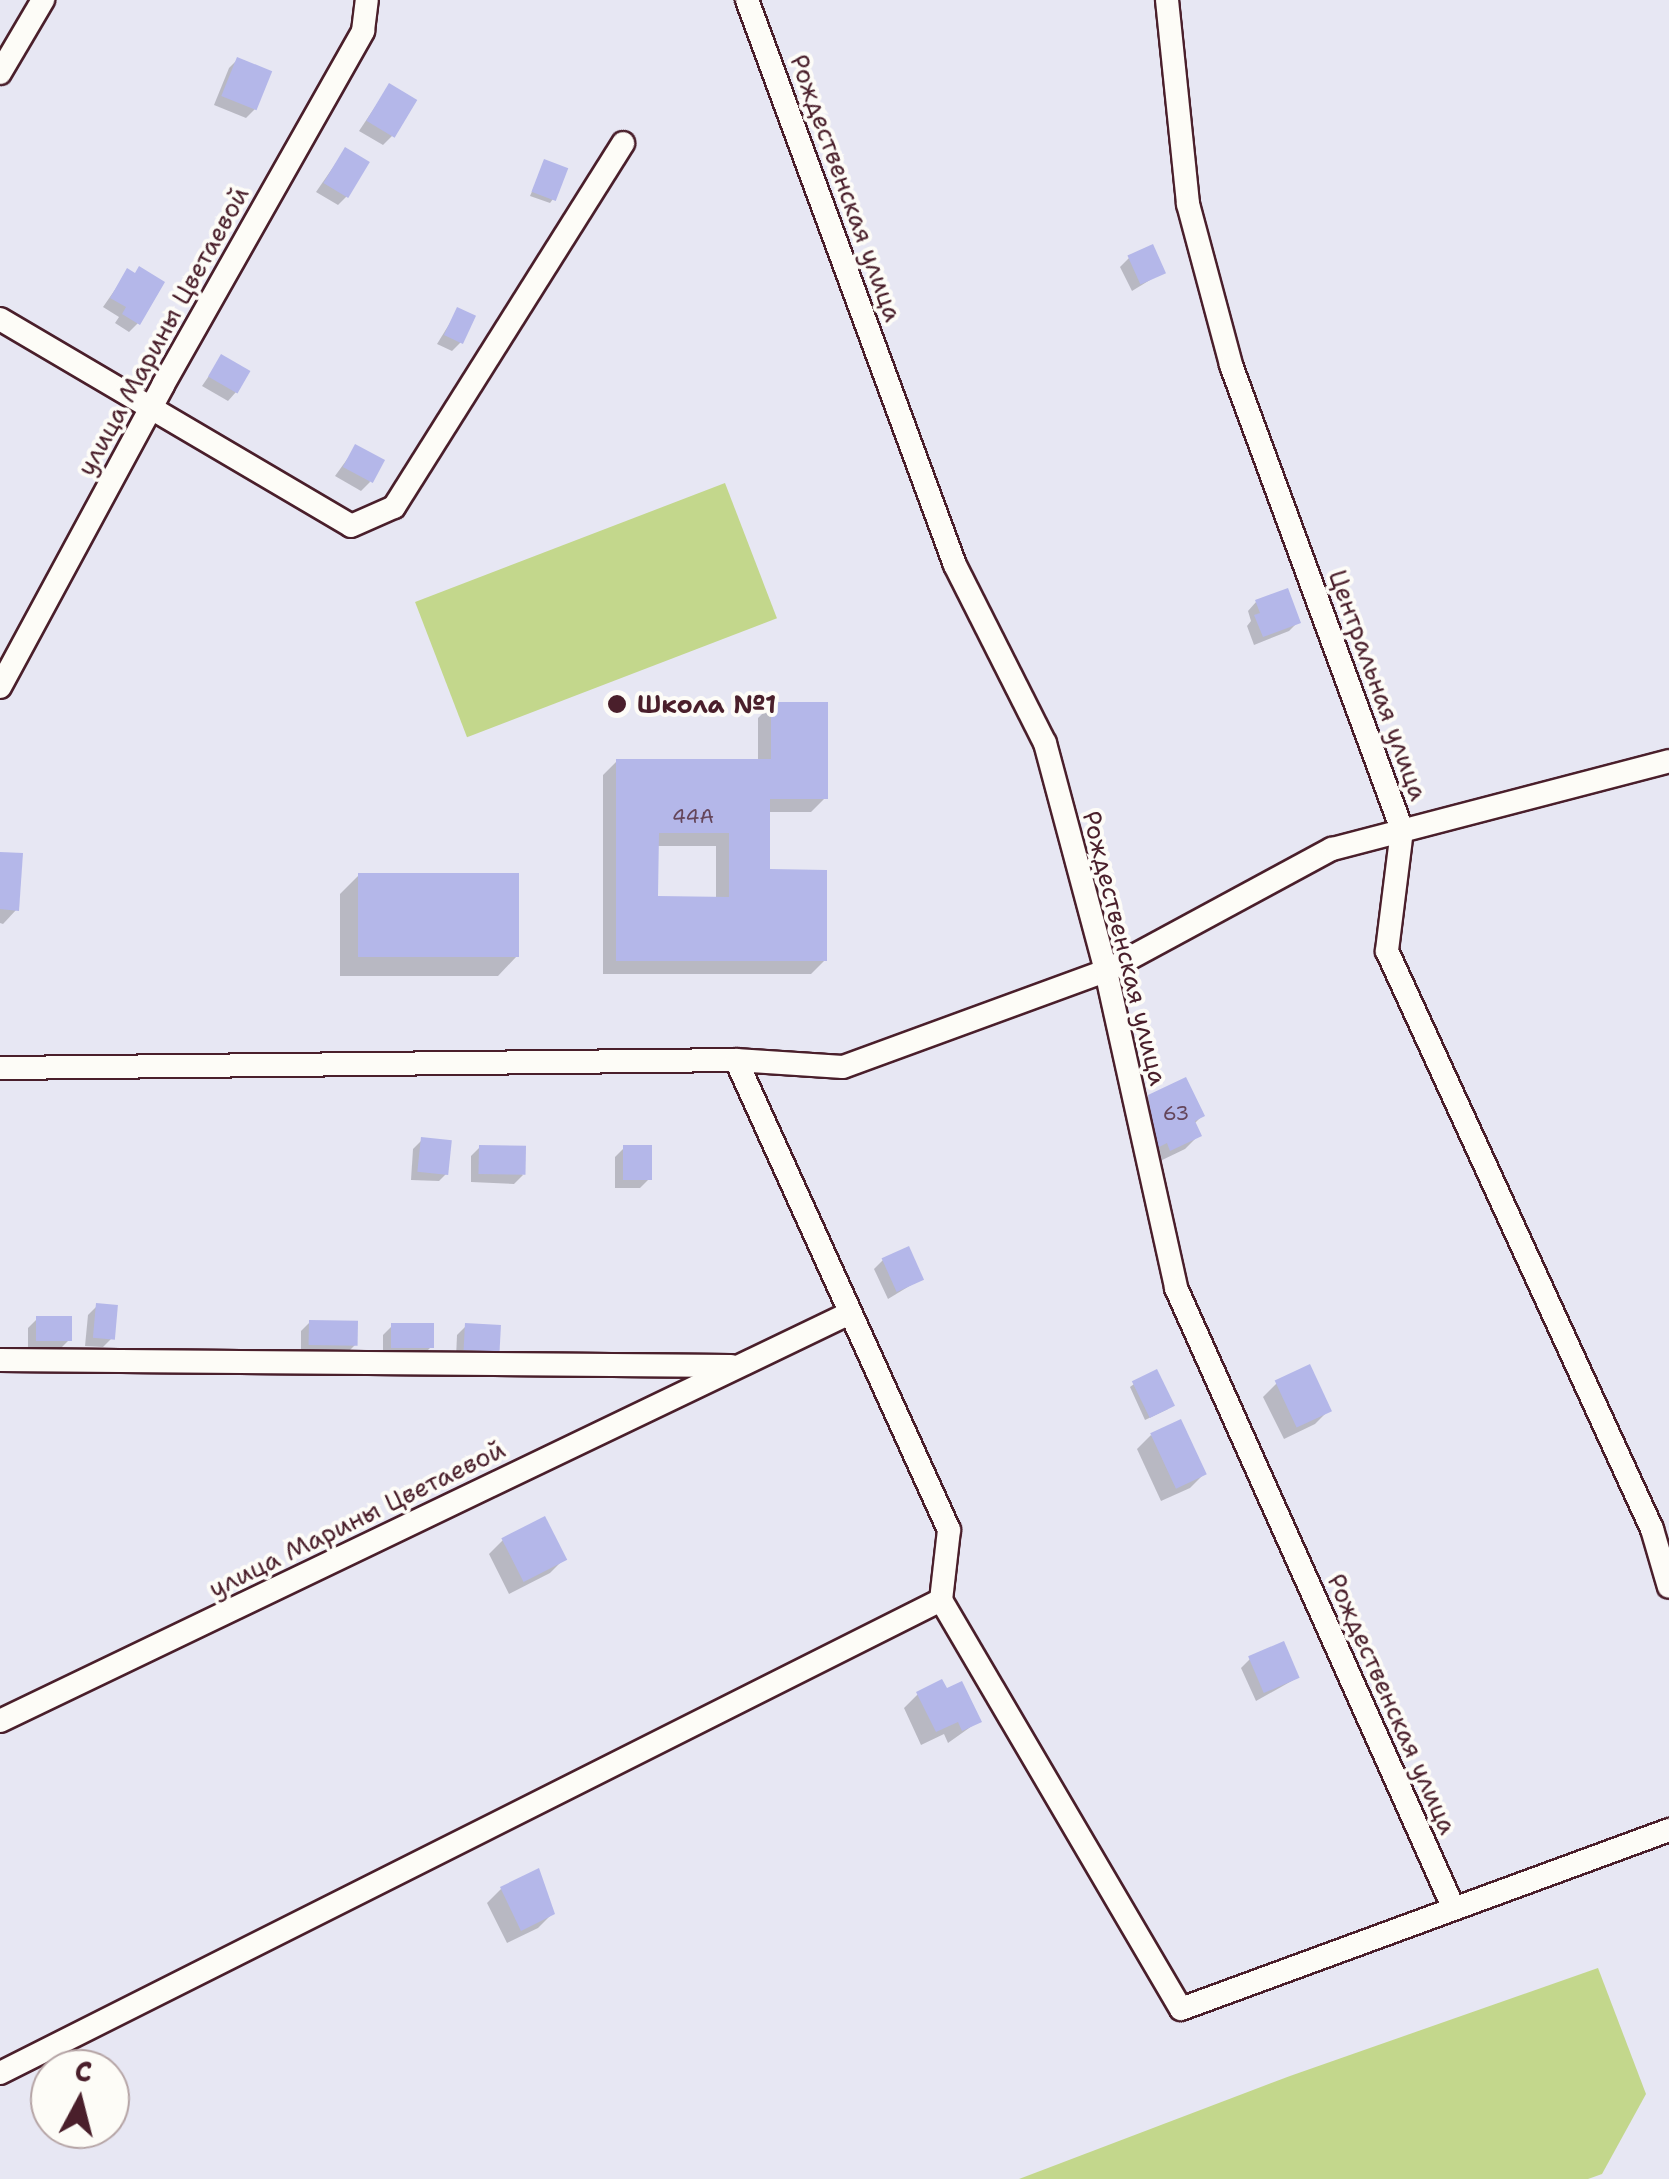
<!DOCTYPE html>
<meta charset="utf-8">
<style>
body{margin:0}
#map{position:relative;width:1669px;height:2179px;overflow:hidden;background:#e7e7f3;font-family:"Shantell Sans",sans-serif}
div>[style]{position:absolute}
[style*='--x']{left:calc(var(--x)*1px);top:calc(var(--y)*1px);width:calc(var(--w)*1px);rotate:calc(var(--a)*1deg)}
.green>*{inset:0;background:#c3d78c;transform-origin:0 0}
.shadow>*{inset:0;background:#0003}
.building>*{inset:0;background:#b4b7e9;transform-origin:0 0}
.roads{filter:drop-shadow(2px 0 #4a1f2b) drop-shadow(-2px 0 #4a1f2b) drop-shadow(0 2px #4a1f2b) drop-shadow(0 -2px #4a1f2b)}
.minor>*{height:22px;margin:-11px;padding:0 11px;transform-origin:11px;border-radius:11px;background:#fdfcf7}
.dots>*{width:28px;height:28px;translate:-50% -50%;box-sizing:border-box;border:5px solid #fdfcf7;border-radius:50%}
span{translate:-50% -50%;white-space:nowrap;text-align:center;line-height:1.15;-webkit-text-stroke:8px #fdfcf7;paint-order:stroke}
.number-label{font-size:20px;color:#64455a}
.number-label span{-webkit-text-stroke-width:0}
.street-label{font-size:25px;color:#4a1f2b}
.poi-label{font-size:25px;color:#4a1f2b;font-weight:700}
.left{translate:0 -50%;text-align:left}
.north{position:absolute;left:30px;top:2049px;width:100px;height:100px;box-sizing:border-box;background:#fdfcf7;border:2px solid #b5a4a5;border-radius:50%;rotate:7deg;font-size:28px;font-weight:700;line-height:40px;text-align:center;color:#4a1f2b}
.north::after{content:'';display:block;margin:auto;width:35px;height:45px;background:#4a1f2b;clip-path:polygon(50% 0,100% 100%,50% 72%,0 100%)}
</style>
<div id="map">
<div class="green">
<div style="left:725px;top:483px;width:145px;height:332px;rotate:69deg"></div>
<div style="clip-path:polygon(1598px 1968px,1646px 2094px,1602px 2174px,1588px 2179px,1019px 2179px,1290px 2076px)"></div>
</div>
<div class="shadow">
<div style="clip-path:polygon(237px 60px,255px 109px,246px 118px,214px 105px,229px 68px)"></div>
<div style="clip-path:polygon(389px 86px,392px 136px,383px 145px,359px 131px)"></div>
<div style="clip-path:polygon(345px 150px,347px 196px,338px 205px,316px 192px)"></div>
<div style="clip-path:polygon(545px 162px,553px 199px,550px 203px,530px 196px)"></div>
<div style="clip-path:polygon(1129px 258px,1163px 272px,1132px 291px,1120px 267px)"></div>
<div style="clip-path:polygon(128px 271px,134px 275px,138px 323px,129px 332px,115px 323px,119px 317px,103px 307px)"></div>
<div style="clip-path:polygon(458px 310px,461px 342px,452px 351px,437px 344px)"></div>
<div style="clip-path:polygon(222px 357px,236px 392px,228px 401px,202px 386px)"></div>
<div style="clip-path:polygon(356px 447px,370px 482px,361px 491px,335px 476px)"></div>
<div style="clip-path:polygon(1256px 602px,1298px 622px,1289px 631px,1254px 645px,1247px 626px,1251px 621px,1248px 611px)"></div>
<div style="clip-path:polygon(evenodd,772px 704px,825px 798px,811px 812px,767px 812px,767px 872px,825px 960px,811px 974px,603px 974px,603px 775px,617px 761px,758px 762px,758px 718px,772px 704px,656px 846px,716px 846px,716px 899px,656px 899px,656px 846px)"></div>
<div style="clip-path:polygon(0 854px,17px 909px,3px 924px,0 923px)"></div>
<div style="clip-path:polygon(359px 875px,517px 956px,498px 976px,340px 976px,340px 894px)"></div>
<div style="clip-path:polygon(1149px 1097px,1202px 1116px,1194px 1124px,1199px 1135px,1185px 1149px,1156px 1163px,1141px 1162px,1131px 1140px,1139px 1132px,1135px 1111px)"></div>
<div style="clip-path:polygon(422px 1140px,448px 1172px,439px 1181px,411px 1180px,413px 1149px)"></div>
<div style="clip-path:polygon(480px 1147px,523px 1175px,514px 1184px,471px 1182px,471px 1156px)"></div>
<div style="clip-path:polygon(624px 1148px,649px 1179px,640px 1188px,615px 1188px,615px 1157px)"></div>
<div style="clip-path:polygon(883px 1260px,921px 1279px,888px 1299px,874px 1269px)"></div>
<div style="clip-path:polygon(97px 1306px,112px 1338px,103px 1347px,85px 1346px,88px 1315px)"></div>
<div style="clip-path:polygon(37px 1319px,69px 1340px,60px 1349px,28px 1349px,28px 1328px)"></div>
<div style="clip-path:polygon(310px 1322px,355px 1345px,346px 1354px,301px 1353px,301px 1331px)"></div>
<div style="clip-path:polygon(392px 1326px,431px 1347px,422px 1356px,383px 1356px,383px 1335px)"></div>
<div style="clip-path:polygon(466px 1326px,498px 1350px,489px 1359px,456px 1358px,457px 1335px)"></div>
<div style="clip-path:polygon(1277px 1383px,1329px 1410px,1315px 1424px,1284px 1439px,1263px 1397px)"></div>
<div style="clip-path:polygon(1134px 1384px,1168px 1409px,1145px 1420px,1130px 1387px)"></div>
<div style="clip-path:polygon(1151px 1435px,1204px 1474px,1190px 1488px,1161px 1501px,1137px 1449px)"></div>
<div style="clip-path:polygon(503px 1540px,564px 1559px,550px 1573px,509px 1594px,489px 1554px)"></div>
<div style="clip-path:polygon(1250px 1659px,1297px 1678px,1256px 1701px,1241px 1668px)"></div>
<div style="clip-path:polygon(918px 1694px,979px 1721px,948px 1743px,944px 1734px,921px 1745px,904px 1708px)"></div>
<div style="clip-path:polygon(538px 1871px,552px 1914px,538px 1928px,507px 1943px,487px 1903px,501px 1889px)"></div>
</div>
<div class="building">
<div style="left:237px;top:57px;width:38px;height:42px;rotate:22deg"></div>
<div style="left:389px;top:83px;width:33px;height:44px;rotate:31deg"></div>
<div style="left:345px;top:147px;width:29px;height:42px;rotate:31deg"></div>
<div style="left:544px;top:159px;width:26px;height:35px;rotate:21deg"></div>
<div style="left:1153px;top:244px;width:32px;height:28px;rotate:66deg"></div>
<div style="clip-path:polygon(139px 266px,165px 282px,140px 325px,122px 314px,126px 307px,110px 298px,127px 268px,135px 273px)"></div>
<div style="left:457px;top:307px;width:21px;height:31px;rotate:25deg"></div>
<div style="left:221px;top:354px;width:34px;height:26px;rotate:30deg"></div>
<div style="left:355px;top:444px;width:34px;height:26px;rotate:28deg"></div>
<div style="clip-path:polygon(1288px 588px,1301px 623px,1263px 637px,1254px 615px,1260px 613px,1255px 600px)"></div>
<div style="clip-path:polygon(evenodd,771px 702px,828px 702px,828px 799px,770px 799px,770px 869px,827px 870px,827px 961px,616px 961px,616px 759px,771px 759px,771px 702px,659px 833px,729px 833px,729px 897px,658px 896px,659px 833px)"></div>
<div style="clip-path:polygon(0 852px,23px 853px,19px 911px,0 909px)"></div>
<div style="left:358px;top:873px;width:161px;height:84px"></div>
<div style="clip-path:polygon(1186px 1077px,1205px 1116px,1195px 1121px,1202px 1136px,1170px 1151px,1167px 1143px,1155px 1149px,1143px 1124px,1152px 1119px,1148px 1095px)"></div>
<div style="left:421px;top:1137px;width:31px;height:35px;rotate:6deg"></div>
<div style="left:479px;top:1145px;width:47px;height:29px;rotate:1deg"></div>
<div style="left:623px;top:1145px;width:29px;height:35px"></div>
<div style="left:909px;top:1246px;width:37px;height:30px;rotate:66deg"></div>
<div style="left:96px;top:1303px;width:22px;height:35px;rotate:5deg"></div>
<div style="left:72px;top:1316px;width:25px;height:36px;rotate:90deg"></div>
<div style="left:309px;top:1320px;width:49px;height:25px;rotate:1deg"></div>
<div style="left:391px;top:1323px;width:43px;height:25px"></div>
<div style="left:465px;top:1323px;width:36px;height:27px;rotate:3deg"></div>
<div style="left:1310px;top:1364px;width:52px;height:39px;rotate:65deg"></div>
<div style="left:1157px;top:1369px;width:41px;height:28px;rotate:64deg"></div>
<div style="left:1181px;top:1419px;width:61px;height:34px;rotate:65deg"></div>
<div style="left:545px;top:1516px;width:49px;height:49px;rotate:63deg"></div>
<div style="left:1284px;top:1641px;width:40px;height:39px;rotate:67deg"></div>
<div style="clip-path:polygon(942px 1679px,947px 1688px,962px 1681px,982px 1722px,962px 1731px,958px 1722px,936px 1732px,916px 1692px)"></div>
<div style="clip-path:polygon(539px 1868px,555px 1914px,521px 1931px,500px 1887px)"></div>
</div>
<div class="roads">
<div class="minor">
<div style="--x:747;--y:0;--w:602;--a:69.79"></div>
<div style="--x:955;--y:565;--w:199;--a:63.2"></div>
<div style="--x:1045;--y:743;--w:236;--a:75"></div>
<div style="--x:1106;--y:971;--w:325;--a:77.5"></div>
<div style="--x:1176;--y:1288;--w:678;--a:65.89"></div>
<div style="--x:1167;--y:0;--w:205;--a:84.1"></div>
<div style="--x:1188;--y:204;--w:167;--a:75"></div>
<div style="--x:1231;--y:365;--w:495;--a:69.8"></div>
<div style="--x:1402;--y:830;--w:122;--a:97.1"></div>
<div style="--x:1387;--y:951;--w:636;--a:65.37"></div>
<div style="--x:1652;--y:1529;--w:60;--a:73.7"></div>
<div style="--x:0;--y:73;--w:85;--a:-59.5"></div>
<div style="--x:0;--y:319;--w:407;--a:30.5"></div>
<div style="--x:351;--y:526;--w:47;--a:-23.8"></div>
<div style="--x:394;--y:507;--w:430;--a:-57.8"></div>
<div style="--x:0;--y:687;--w:343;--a:-61.6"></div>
<div style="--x:163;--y:385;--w:407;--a:-60.5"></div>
<div style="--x:363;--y:31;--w:31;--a:-83"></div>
<div style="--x:736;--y:1060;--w:107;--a:3.7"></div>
<div style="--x:843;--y:1067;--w:280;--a:-20.1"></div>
<div style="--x:1106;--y:971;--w:257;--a:-28.4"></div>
<div style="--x:1332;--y:849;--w:348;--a:-14.6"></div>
<div style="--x:0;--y:1068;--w:736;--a:-0.62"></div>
<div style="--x:736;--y:1060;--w:516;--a:65.62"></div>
<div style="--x:949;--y:1530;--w:70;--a:96.5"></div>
<div style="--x:941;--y:1600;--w:1053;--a:153.31"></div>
<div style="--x:0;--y:1360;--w:731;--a:0.47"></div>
<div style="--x:941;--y:1600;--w:474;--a:59.6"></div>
<div style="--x:1181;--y:2009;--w:520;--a:-20.14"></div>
<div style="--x:0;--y:1721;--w:943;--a:-25.64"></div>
</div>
</div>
<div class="dots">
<div style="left:617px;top:704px;background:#4a1f2b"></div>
</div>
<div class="number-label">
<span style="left:693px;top:816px">44А</span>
<span style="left:1176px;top:1113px">63</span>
</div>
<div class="street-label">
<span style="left:846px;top:188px;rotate:70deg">Рождественская улица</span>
<span style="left:163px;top:331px;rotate:-61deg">улица Марины Цветаевой</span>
<span style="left:1378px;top:685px;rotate:70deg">Центральная улица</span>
<span style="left:1125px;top:948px;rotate:76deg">Рождественская улица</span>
<span style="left:357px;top:1519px;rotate:-26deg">улица Марины Цветаевой</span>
<span style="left:1392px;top:1704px;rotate:66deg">Рождественская улица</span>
</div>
<div class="poi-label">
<span class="left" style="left:637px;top:704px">Школа №1</span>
</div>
<div class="north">С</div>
</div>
